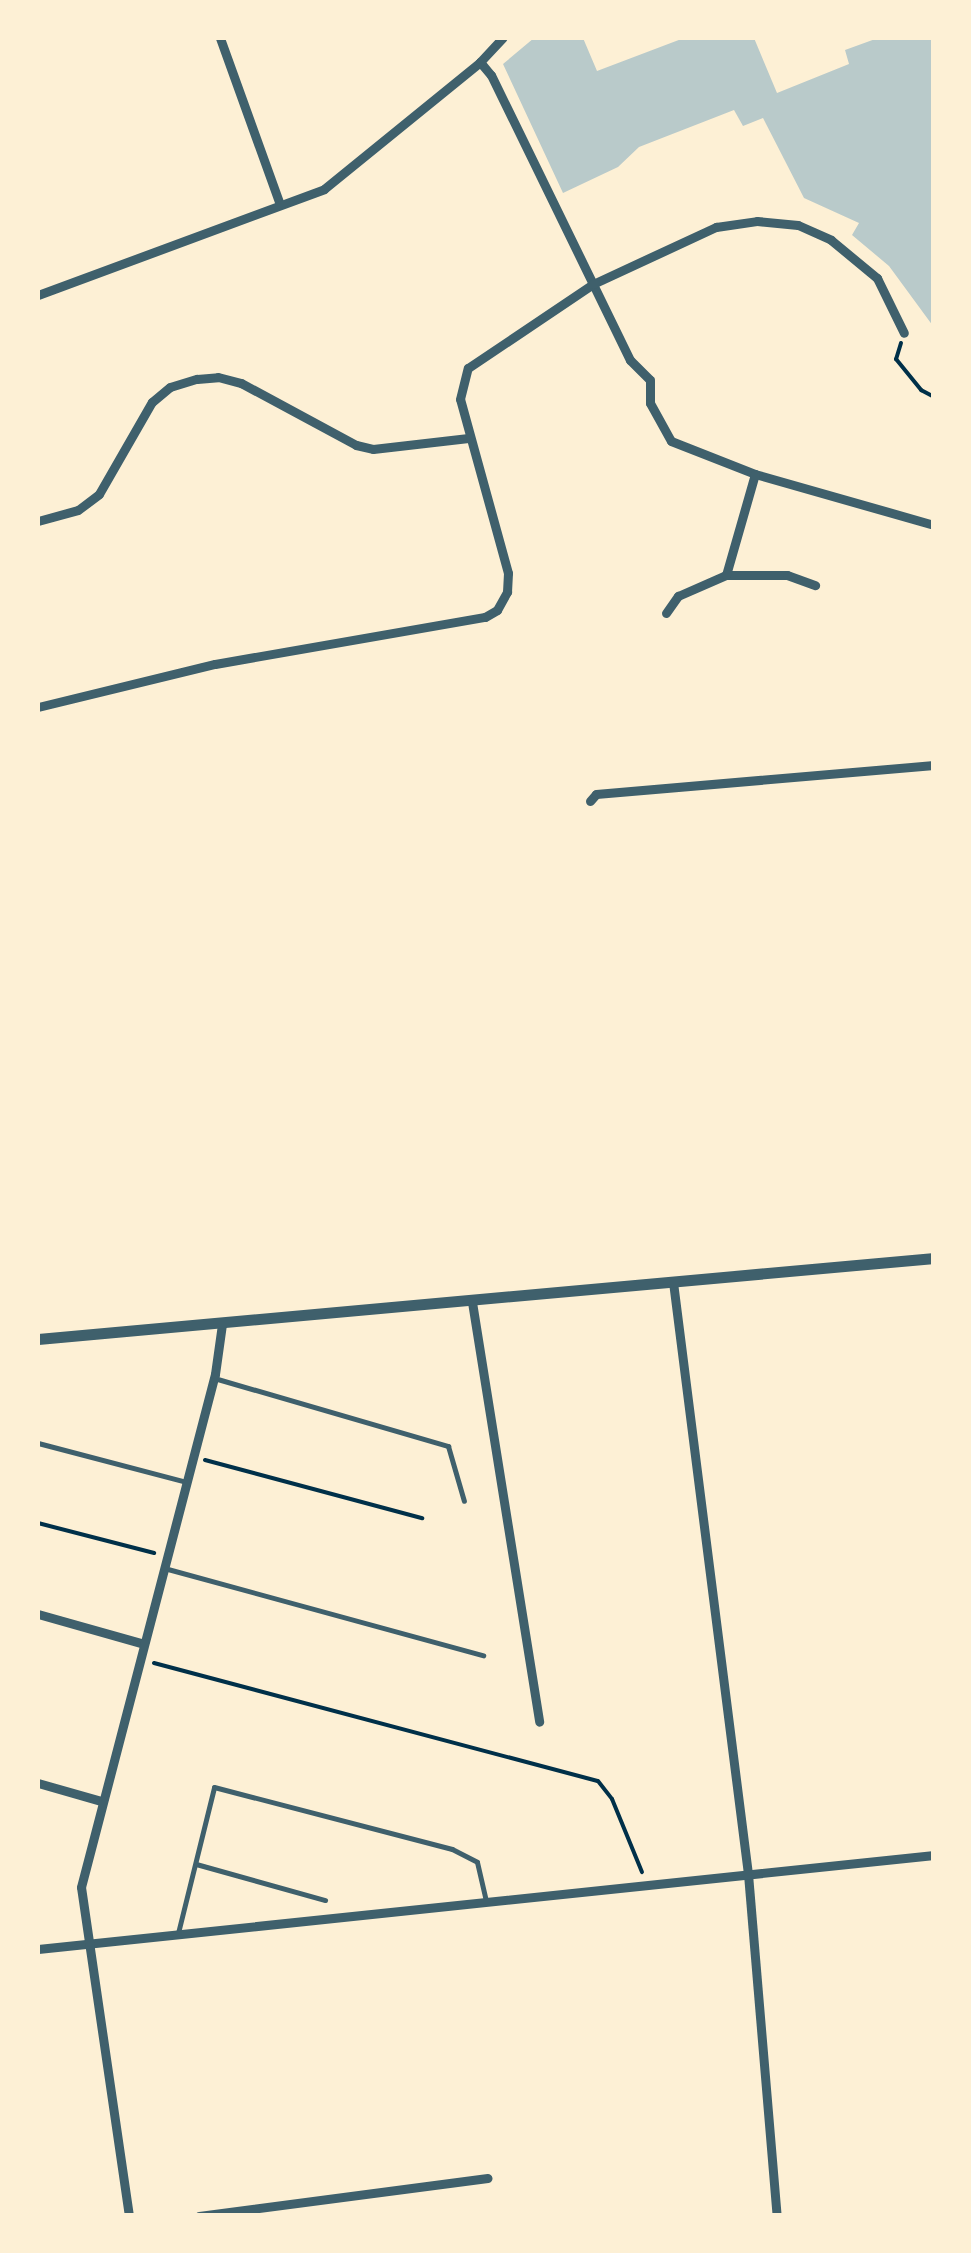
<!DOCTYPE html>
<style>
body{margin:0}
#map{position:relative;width:971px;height:2253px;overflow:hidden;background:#fdf0d5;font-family:"Work Sans",sans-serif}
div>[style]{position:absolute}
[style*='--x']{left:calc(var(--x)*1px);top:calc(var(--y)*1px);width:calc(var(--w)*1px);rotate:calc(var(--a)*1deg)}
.green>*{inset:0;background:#b9caca}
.path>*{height:4px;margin:-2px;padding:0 2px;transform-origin:2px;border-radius:2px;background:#003049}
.service>*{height:5px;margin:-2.5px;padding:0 2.5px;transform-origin:2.5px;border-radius:2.5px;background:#3f606c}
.minor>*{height:9px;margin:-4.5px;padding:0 4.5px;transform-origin:4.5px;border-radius:4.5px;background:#3f606c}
.tertiary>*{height:11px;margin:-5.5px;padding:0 5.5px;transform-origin:5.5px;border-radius:5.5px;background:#3f606c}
span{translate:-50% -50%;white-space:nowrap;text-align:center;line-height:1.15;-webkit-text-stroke:8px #fdf0d5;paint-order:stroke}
.frame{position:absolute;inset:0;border:40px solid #fdf0d5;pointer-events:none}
</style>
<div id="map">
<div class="green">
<div style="clip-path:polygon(534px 38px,583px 38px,597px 71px,684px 38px,754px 38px,777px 93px,849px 64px,845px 50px,878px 38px,933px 38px,933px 326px,889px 266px,852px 235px,859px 223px,804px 198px,763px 118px,743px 126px,734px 110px,639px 147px,618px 167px,563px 193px,503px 64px)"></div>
</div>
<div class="path">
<div style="--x:901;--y:343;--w:17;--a:107"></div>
<div style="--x:896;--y:359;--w:40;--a:51"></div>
<div style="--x:921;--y:390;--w:15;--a:28"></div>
<div style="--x:205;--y:1460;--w:225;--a:15"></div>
<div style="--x:38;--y:1523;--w:120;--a:14.5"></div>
<div style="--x:154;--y:1663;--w:459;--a:14.9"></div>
<div style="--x:598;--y:1781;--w:23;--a:52"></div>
<div style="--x:612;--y:1799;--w:79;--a:67.7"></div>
</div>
<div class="service">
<div style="--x:214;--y:1378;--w:244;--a:16.2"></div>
<div style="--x:448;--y:1446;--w:57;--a:73.8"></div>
<div style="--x:38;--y:1443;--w:154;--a:14.7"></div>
<div style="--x:164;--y:1568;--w:331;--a:15.3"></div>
<div style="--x:196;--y:1864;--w:134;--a:15.6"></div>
<div style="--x:178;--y:1933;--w:150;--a:-76.1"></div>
<div style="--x:214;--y:1787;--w:246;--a:14.6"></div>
<div style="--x:452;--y:1849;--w:28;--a:27"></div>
<div style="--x:477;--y:1862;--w:39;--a:77"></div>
</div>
<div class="minor">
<div style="--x:220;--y:38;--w:177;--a:70.2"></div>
<div style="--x:480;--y:62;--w:17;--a:50"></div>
<div style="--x:491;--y:75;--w:317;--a:64"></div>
<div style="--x:630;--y:360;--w:28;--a:45"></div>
<div style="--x:650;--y:380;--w:23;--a:90"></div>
<div style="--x:650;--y:403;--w:43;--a:61.1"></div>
<div style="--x:671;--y:441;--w:90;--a:21.4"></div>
<div style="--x:755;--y:474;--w:186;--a:15.9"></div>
<div style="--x:38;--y:295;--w:305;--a:-20.3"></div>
<div style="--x:324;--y:189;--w:201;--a:-39.1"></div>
<div style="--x:480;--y:62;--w:33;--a:-47"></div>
<div style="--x:38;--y:521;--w:41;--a:-15.4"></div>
<div style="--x:78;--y:510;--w:26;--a:-37"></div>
<div style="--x:99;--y:494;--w:106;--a:-60.1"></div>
<div style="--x:152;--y:402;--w:23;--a:-40"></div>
<div style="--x:170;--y:387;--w:28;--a:-17"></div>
<div style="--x:197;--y:379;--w:21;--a:-5"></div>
<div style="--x:218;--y:377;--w:24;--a:15"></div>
<div style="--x:241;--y:383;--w:131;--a:28.3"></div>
<div style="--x:356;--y:445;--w:17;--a:13"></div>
<div style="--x:373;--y:449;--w:96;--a:-6.6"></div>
<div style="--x:726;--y:575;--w:61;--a:0"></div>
<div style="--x:787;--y:575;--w:30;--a:20"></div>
<div style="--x:666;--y:613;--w:21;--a:-55"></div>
<div style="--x:678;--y:596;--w:52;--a:-23.6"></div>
<div style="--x:726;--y:575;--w:105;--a:-74"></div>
<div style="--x:38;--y:707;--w:182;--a:-13.7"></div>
<div style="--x:215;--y:664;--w:274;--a:-9.9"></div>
<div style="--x:485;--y:617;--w:14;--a:-30"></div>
<div style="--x:497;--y:610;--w:21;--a:-61"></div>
<div style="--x:507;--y:592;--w:19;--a:-87"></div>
<div style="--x:508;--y:573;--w:180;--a:-105.4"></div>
<div style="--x:460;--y:399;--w:32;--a:-76"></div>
<div style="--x:468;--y:368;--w:151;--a:-33.9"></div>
<div style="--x:593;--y:284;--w:136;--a:-24.9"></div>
<div style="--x:716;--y:227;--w:41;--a:-8.3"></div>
<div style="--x:757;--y:221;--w:41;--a:5.6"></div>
<div style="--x:798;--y:225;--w:36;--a:24"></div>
<div style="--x:831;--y:240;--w:60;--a:39.6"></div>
<div style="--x:877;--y:278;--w:61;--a:63.9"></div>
<div style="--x:590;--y:801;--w:9;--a:-49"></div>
<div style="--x:596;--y:794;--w:339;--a:-4.9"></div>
<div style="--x:673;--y:1282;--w:597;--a:82.78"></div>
<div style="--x:748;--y:1874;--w:343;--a:85.2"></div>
<div style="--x:472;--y:1302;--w:425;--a:80.9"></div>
<div style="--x:38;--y:1614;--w:110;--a:15.8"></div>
<div style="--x:38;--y:1783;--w:66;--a:15.9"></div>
<div style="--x:38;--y:1949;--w:901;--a:-5.99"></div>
<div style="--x:129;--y:2216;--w:332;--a:-98.3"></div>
<div style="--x:81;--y:1887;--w:530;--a:-75.36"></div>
<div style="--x:215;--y:1374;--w:50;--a:-82"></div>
<div style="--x:199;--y:2216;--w:291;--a:-7.5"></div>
</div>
<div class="tertiary">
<div style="--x:38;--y:1339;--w:900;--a:-5.17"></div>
</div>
<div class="frame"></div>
</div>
